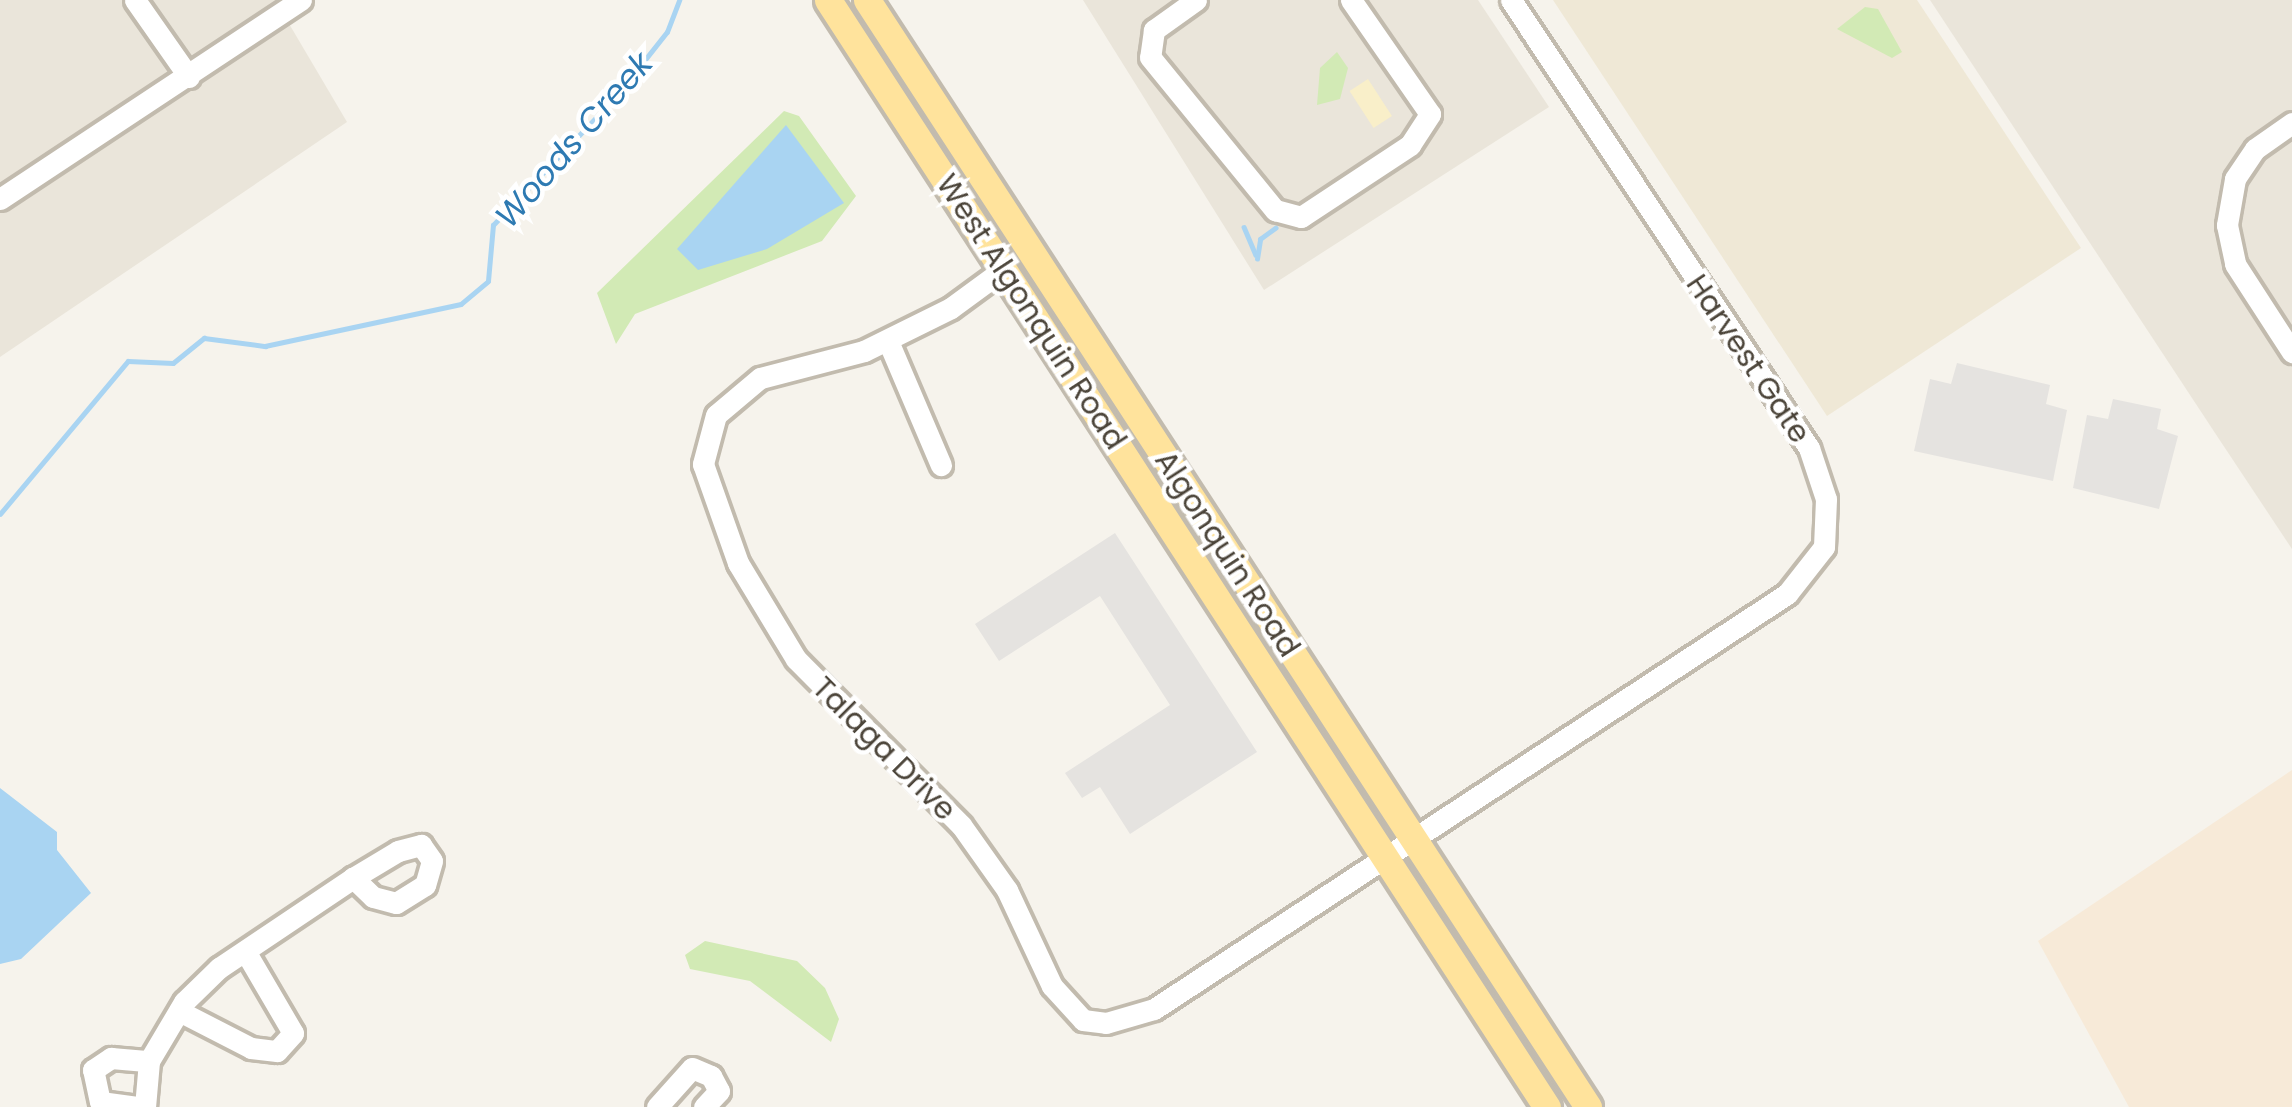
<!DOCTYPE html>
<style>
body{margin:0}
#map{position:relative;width:2292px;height:1107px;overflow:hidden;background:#f6f3ec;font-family:Poppins,sans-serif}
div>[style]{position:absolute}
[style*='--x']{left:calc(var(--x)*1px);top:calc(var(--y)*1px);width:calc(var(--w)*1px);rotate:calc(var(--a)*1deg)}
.residential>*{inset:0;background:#eae5da}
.commercial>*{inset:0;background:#f7ead8}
.education>*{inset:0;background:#efe8d6}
.green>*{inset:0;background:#d2eab5}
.sand>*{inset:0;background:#f9efc9;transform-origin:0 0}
.parking>*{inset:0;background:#e5e3e0}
.water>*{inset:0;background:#a9d4f2}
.stream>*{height:4.5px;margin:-2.25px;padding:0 2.25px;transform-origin:2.25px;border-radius:2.25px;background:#a9d4f2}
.roads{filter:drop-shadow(3px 0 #c2bbae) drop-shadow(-3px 0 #c2bbae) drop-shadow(0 3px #c2bbae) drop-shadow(0 -3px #c2bbae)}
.minor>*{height:21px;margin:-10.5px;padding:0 10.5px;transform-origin:10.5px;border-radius:10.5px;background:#fff}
.major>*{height:27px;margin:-13.5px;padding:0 13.5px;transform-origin:13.5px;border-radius:13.5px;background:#ffe39c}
span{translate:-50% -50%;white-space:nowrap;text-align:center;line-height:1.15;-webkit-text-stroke:9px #fff;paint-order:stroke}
.street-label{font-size:30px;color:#4b4439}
.water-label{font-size:33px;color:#2e7ab2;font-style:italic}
</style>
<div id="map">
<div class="residential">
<div style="clip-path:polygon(0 0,275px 0,347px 122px,0 357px)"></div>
<div style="clip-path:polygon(1083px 0,1478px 0,1549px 107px,1264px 290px)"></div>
<div style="clip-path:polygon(1930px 0,2292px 0,2292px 549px,2219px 439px)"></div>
</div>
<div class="commercial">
<div style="clip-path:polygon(2292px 770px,2292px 1107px,2129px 1107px,2038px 941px)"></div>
</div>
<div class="education">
<div style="clip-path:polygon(1553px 0,1917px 0,2081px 248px,1827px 416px)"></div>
</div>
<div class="green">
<div style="clip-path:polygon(1865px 7px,1878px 9px,1902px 52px,1892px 58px,1837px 29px)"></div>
<div style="clip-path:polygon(1337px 52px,1348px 68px,1340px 99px,1317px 105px,1320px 68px)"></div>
<div style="clip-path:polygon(784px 111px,799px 116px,856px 196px,822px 241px,635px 314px,616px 344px,597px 293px)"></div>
<div style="clip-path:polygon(705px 941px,797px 961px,825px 988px,839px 1019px,831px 1042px,750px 981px,690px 969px,685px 955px)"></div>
</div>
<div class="sand">
<div style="left:1368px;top:79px;width:44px;height:22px;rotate:57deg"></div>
</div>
<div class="parking">
<div style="clip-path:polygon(1957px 363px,2050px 385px,2046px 404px,2067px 410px,2053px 481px,1914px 451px,1930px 379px,1951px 384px)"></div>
<div style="clip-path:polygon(2113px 399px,2161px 409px,2157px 429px,2178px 436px,2159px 509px,2073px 488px,2087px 415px,2108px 419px)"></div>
<div style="clip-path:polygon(1115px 533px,1257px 752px,1130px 834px,1100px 787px,1082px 798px,1065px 773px,1170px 705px,1100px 596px,999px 661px,975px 624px)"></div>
</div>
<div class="water">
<div style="clip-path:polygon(786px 125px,844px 203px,767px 249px,698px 270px,677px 249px)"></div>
<div style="clip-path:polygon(0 788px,57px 832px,57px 850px,91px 893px,21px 959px,0 964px)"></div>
</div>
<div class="stream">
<div style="--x:1244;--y:227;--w:30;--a:67"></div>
<div style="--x:1257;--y:259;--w:20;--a:-81"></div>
<div style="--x:1260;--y:239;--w:19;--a:-36"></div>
<div style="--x:0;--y:514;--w:199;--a:-50.1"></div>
<div style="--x:128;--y:361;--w:45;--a:2.5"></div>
<div style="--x:173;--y:363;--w:40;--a:-39"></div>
<div style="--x:204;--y:338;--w:62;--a:7.5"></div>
<div style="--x:265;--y:346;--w:200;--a:-12.1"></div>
<div style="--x:461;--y:304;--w:35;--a:-40"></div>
<div style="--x:488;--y:281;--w:56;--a:-84.9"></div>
<div style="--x:493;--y:225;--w:175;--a:-46.2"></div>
<div style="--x:614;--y:99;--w:85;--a:-51.7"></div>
<div style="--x:667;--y:32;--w:34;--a:-69"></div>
</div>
<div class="roads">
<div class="minor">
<div style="--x:135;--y:0;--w:94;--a:55"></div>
<div style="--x:1196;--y:0;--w:52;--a:144.5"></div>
<div style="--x:1154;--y:30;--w:27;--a:98"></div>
<div style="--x:1150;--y:57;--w:198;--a:50.8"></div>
<div style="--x:1275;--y:210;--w:27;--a:15"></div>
<div style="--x:1301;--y:217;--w:131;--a:-33.4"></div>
<div style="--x:1410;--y:145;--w:37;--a:-57"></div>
<div style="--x:1430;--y:114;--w:139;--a:-124.7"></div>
<div style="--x:2292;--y:123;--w:45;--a:144.9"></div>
<div style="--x:2255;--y:149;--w:36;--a:124"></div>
<div style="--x:2235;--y:179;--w:47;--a:99.9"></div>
<div style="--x:2227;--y:225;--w:40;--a:78"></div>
<div style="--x:2235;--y:264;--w:105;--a:57.1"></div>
<div style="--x:0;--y:199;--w:361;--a:-33.5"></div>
<div style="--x:1004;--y:269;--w:66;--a:143.7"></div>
<div style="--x:951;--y:308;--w:97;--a:153.7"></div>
<div style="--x:864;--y:351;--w:107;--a:165.4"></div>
<div style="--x:760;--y:378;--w:57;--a:139.9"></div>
<div style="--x:716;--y:415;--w:51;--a:104.9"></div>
<div style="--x:703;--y:464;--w:105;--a:70.5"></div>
<div style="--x:738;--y:563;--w:112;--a:58.9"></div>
<div style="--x:796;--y:659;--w:234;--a:45.2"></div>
<div style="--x:961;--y:825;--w:80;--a:54.7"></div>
<div style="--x:1007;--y:890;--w:106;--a:64.9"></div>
<div style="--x:1052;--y:986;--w:46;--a:47.6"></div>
<div style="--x:1083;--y:1020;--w:23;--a:7"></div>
<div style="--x:1106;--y:1023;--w:50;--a:-16.3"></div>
<div style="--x:1154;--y:1009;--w:757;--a:-33.25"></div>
<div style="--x:1787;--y:594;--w:60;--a:-51.8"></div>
<div style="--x:1824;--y:547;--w:48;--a:-87.6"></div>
<div style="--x:1826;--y:499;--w:54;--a:-108.4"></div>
<div style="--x:1809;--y:448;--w:538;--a:-123.63"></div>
<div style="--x:888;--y:341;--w:135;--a:66.9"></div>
<div style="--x:179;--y:1011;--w:81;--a:27.2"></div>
<div style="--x:251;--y:1048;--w:26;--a:7"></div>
<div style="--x:277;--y:1051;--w:24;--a:-48"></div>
<div style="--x:293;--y:1033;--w:95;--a:-120.3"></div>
<div style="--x:137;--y:1107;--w:37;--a:-172"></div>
<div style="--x:100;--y:1102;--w:33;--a:-102"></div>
<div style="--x:93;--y:1070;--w:22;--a:-34"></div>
<div style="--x:111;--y:1058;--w:38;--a:5"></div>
<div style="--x:145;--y:1107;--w:46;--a:-85"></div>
<div style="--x:149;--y:1061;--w:69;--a:-59.3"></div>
<div style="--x:184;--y:1002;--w:49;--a:-44.2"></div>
<div style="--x:219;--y:968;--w:161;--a:-33.9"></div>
<div style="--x:353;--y:878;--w:52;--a:-31"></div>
<div style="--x:398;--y:851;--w:24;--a:-15"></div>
<div style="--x:421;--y:845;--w:19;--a:55"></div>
<div style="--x:432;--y:861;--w:25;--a:106"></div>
<div style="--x:425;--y:885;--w:34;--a:148"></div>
<div style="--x:396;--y:903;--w:24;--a:-165"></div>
<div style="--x:373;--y:897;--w:28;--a:-136"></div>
<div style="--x:657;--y:1107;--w:52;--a:-48.1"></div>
<div style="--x:692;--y:1068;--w:21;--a:23"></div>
<div style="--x:711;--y:1076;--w:17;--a:62"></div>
<div style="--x:719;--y:1091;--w:22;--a:133"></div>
</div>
<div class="major">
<div style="--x:828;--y:0;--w:1320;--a:57"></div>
<div style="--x:867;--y:0;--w:1321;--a:56.92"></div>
</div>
</div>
<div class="street-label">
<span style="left:1031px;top:312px;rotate:57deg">West Algonquin Road</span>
<span style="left:1748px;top:359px;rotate:56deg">Harvest Gate</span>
<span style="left:1227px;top:554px;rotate:57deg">Algonquin Road</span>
<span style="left:884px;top:749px;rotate:45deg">Talaga Drive</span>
</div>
<div class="water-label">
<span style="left:574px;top:140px;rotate:-49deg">Woods Creek</span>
</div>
</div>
